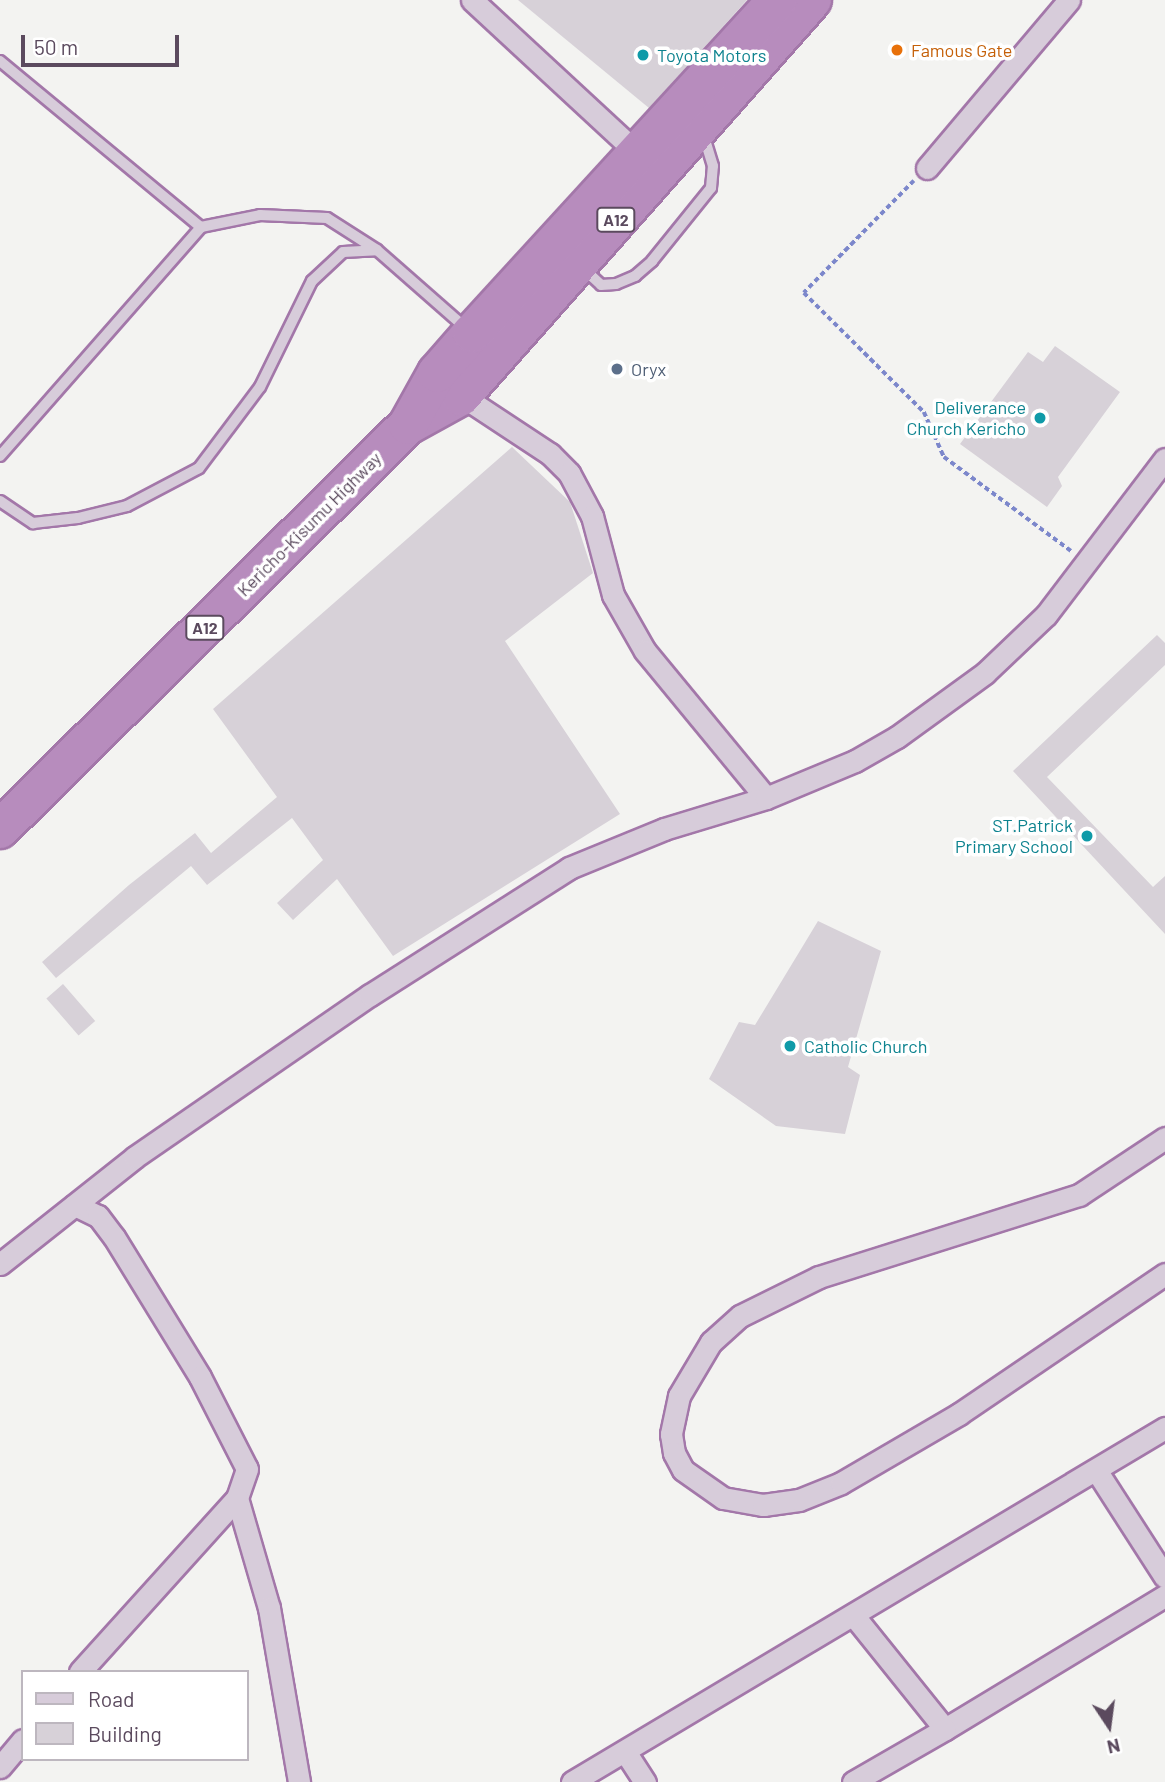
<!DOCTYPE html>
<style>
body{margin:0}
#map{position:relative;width:1165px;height:1782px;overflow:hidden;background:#f3f3f1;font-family:Barlow,sans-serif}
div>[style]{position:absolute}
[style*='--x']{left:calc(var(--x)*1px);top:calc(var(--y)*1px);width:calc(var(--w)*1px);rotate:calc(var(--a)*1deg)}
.building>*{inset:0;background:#d7d1d8;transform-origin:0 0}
.path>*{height:3.5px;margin-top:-1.75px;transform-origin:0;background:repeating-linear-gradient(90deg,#7c87cb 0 5px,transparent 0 8.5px)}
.roads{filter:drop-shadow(2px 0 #a377a9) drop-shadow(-2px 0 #a377a9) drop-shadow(0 2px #a377a9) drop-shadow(0 -2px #a377a9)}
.lane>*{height:10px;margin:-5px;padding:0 5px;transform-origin:5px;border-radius:5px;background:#d7ccda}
.street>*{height:21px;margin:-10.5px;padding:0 10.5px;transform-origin:10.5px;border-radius:10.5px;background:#d7ccda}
.highway>*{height:38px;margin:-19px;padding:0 19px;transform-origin:19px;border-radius:19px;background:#b78cbd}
.dots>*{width:19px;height:19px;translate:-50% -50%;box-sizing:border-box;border:4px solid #fff;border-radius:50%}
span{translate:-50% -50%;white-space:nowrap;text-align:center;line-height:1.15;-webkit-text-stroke:7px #fff;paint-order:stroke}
.shield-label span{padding:2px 5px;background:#fff;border:2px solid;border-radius:5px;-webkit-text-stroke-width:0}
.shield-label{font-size:16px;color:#5b4a5e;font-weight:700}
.food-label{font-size:18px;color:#c56008}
.left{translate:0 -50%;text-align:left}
.culture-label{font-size:18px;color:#0d838f}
.right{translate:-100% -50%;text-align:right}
.service-label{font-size:18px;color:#4e5e75}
.street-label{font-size:18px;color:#5b4a5e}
.legend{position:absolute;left:21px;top:1670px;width:228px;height:91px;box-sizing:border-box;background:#fff;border:2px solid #bdb7bf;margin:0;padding:9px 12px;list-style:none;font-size:21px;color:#5b4a5e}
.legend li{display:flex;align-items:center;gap:14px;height:35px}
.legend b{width:35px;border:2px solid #bdb7bf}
.north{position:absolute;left:1074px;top:1691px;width:70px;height:70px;-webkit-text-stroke:5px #fff;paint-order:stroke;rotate:167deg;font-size:19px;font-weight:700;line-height:28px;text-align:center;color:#5b4a5e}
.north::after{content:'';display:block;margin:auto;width:24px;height:32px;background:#5b4a5e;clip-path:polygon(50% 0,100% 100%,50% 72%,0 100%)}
.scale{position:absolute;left:21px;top:35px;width:158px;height:32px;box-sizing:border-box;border:4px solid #5b4a5e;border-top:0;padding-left:9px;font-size:21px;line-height:24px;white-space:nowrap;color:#5b4a5e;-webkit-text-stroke:5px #fff;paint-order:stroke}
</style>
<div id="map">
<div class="building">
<div style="clip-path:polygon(518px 0,747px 0,649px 108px)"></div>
<div style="clip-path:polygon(1055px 346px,1120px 392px,1058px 477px,1062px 486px,1047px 507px,960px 444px,1028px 352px,1043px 362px)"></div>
<div style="clip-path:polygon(512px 447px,570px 502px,593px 573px,505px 641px,620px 814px,393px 956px,337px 879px,293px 920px,277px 903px,323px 860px,292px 818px,207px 885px,191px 866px,56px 978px,42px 962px,129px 885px,195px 833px,211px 853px,277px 797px,213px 709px)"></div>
<div style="clip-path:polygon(1157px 635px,1165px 643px,1165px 665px,1047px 777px,1153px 887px,1165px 876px,1165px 934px,1013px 771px)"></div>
<div style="clip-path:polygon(818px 921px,881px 951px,848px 1067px,860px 1075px,845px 1134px,776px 1126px,709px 1079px,739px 1022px,755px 1025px)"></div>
<div style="left:63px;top:984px;width:49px;height:22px;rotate:49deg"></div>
</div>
<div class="path">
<div style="--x:914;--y:181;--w:157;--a:134.5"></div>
<div style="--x:804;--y:293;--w:169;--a:44.8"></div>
<div style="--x:924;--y:412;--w:49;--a:66"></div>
<div style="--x:944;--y:457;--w:158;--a:36.5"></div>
</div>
<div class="roads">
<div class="lane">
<div style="--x:0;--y:61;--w:261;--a:39.6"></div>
<div style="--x:201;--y:227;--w:60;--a:-11.5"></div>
<div style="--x:260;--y:215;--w:67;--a:2.6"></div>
<div style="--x:327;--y:218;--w:59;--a:32.6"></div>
<div style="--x:377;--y:250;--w:120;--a:41.3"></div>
<div style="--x:584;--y:269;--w:23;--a:43"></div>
<div style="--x:601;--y:285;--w:15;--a:-4"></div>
<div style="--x:616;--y:284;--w:21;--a:-23"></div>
<div style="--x:635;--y:276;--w:23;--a:-41"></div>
<div style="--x:652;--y:261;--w:94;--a:-51.1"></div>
<div style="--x:711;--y:188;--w:22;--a:-85"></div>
<div style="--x:713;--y:166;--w:34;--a:-107"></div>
<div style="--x:0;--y:456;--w:305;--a:-48.7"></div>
<div style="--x:0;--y:501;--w:40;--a:34"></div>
<div style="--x:33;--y:523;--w:45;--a:-6.3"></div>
<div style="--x:78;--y:518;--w:50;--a:-13.8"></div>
<div style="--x:127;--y:506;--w:81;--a:-27.8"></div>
<div style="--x:199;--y:468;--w:101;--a:-53"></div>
<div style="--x:260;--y:387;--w:118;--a:-63.9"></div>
<div style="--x:312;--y:281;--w:42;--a:-43.1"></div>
<div style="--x:343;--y:252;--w:34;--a:-3"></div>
</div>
<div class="street">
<div style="--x:472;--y:0;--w:224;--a:42.8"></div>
<div style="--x:927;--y:168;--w:220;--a:-49.8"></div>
<div style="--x:456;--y:392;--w:113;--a:33.4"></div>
<div style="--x:550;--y:454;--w:27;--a:45"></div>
<div style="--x:569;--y:473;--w:49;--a:61.9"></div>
<div style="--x:592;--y:516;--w:82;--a:75.1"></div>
<div style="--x:613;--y:595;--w:64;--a:60.3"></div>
<div style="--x:645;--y:651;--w:190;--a:50.5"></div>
<div style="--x:1165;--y:1138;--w:103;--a:146.5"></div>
<div style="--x:1079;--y:1195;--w:273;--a:162.5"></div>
<div style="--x:819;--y:1277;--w:88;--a:153.7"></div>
<div style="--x:740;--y:1316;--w:39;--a:138"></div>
<div style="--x:711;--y:1342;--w:63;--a:120.7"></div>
<div style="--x:679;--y:1396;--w:39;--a:102"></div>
<div style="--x:671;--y:1434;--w:19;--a:81"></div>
<div style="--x:674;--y:1453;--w:19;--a:62"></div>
<div style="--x:683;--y:1470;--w:49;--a:35"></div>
<div style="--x:723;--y:1498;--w:41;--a:9.9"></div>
<div style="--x:763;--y:1505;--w:36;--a:-8"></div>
<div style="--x:799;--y:1500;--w:45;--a:-22"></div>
<div style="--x:841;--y:1483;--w:137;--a:-30.3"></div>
<div style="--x:959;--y:1414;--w:249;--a:-34.2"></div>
<div style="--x:75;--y:1205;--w:25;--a:26"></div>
<div style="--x:98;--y:1216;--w:26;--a:53"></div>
<div style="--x:114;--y:1237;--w:164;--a:58.4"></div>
<div style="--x:200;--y:1377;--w:103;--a:62.9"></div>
<div style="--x:247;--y:1469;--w:31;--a:109"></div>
<div style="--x:237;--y:1498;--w:234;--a:132.1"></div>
<div style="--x:0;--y:1264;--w:172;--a:-38.4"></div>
<div style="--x:135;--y:1157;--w:285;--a:-34.6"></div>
<div style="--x:370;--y:995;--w:236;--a:-32.5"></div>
<div style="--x:569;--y:868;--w:103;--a:-22.3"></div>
<div style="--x:664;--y:829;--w:107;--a:-16.9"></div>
<div style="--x:766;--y:798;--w:96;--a:-22.6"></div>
<div style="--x:855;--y:761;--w:48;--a:-29.7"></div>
<div style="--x:897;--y:737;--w:109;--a:-36"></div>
<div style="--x:985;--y:673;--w:84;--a:-43.6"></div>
<div style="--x:1046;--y:615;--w:196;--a:-52.7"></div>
<div style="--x:1096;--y:1470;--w:127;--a:57.2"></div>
<div style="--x:237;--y:1498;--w:115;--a:73.8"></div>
<div style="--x:269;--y:1608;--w:177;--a:80.2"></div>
<div style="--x:854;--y:1616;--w:145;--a:51.2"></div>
<div style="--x:945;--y:1729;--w:257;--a:-31.2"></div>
<div style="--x:626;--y:1753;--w:35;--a:57"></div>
<div style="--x:0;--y:1767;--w:35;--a:-50"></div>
<div style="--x:572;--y:1782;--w:691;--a:-30.84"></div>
<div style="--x:853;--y:1782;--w:106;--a:-29.9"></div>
</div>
<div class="highway">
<div style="--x:408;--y:425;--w:60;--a:-28.7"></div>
<div style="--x:461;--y:396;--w:529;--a:-48.45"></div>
<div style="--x:0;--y:829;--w:574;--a:-44.72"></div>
<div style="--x:408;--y:425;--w:60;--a:-60.9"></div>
<div style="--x:437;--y:373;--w:53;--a:-48.8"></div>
<div style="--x:472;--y:333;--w:452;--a:-47.5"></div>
</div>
</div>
<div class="dots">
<div style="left:897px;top:50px;background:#e8710a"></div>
<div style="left:643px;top:55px;background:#0f9aa8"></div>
<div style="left:617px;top:369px;background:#5c6f8a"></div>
<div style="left:1040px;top:418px;background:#0f9aa8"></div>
<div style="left:1087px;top:836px;background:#0f9aa8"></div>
<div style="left:790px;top:1046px;background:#0f9aa8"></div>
</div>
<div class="shield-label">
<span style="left:616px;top:220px">A12</span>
<span style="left:205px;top:628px">A12</span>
</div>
<div class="food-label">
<span class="left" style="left:911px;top:50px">Famous Gate</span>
</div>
<div class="culture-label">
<span class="left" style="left:657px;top:55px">Toyota Motors</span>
<span class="right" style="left:1026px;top:418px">Deliverance<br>Church Kericho</span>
<span class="right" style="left:1073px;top:836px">ST.Patrick<br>Primary School</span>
<span class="left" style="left:804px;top:1046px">Catholic Church</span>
</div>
<div class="service-label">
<span class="left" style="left:631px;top:369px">Oryx</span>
</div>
<div class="street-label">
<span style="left:309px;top:524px;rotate:-45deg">Kericho-Kisumu Highway</span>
</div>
<ul class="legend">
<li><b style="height:9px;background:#d7ccda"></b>Road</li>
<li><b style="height:19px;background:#d7d1d8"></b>Building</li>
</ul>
<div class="north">N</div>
<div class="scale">50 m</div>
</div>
